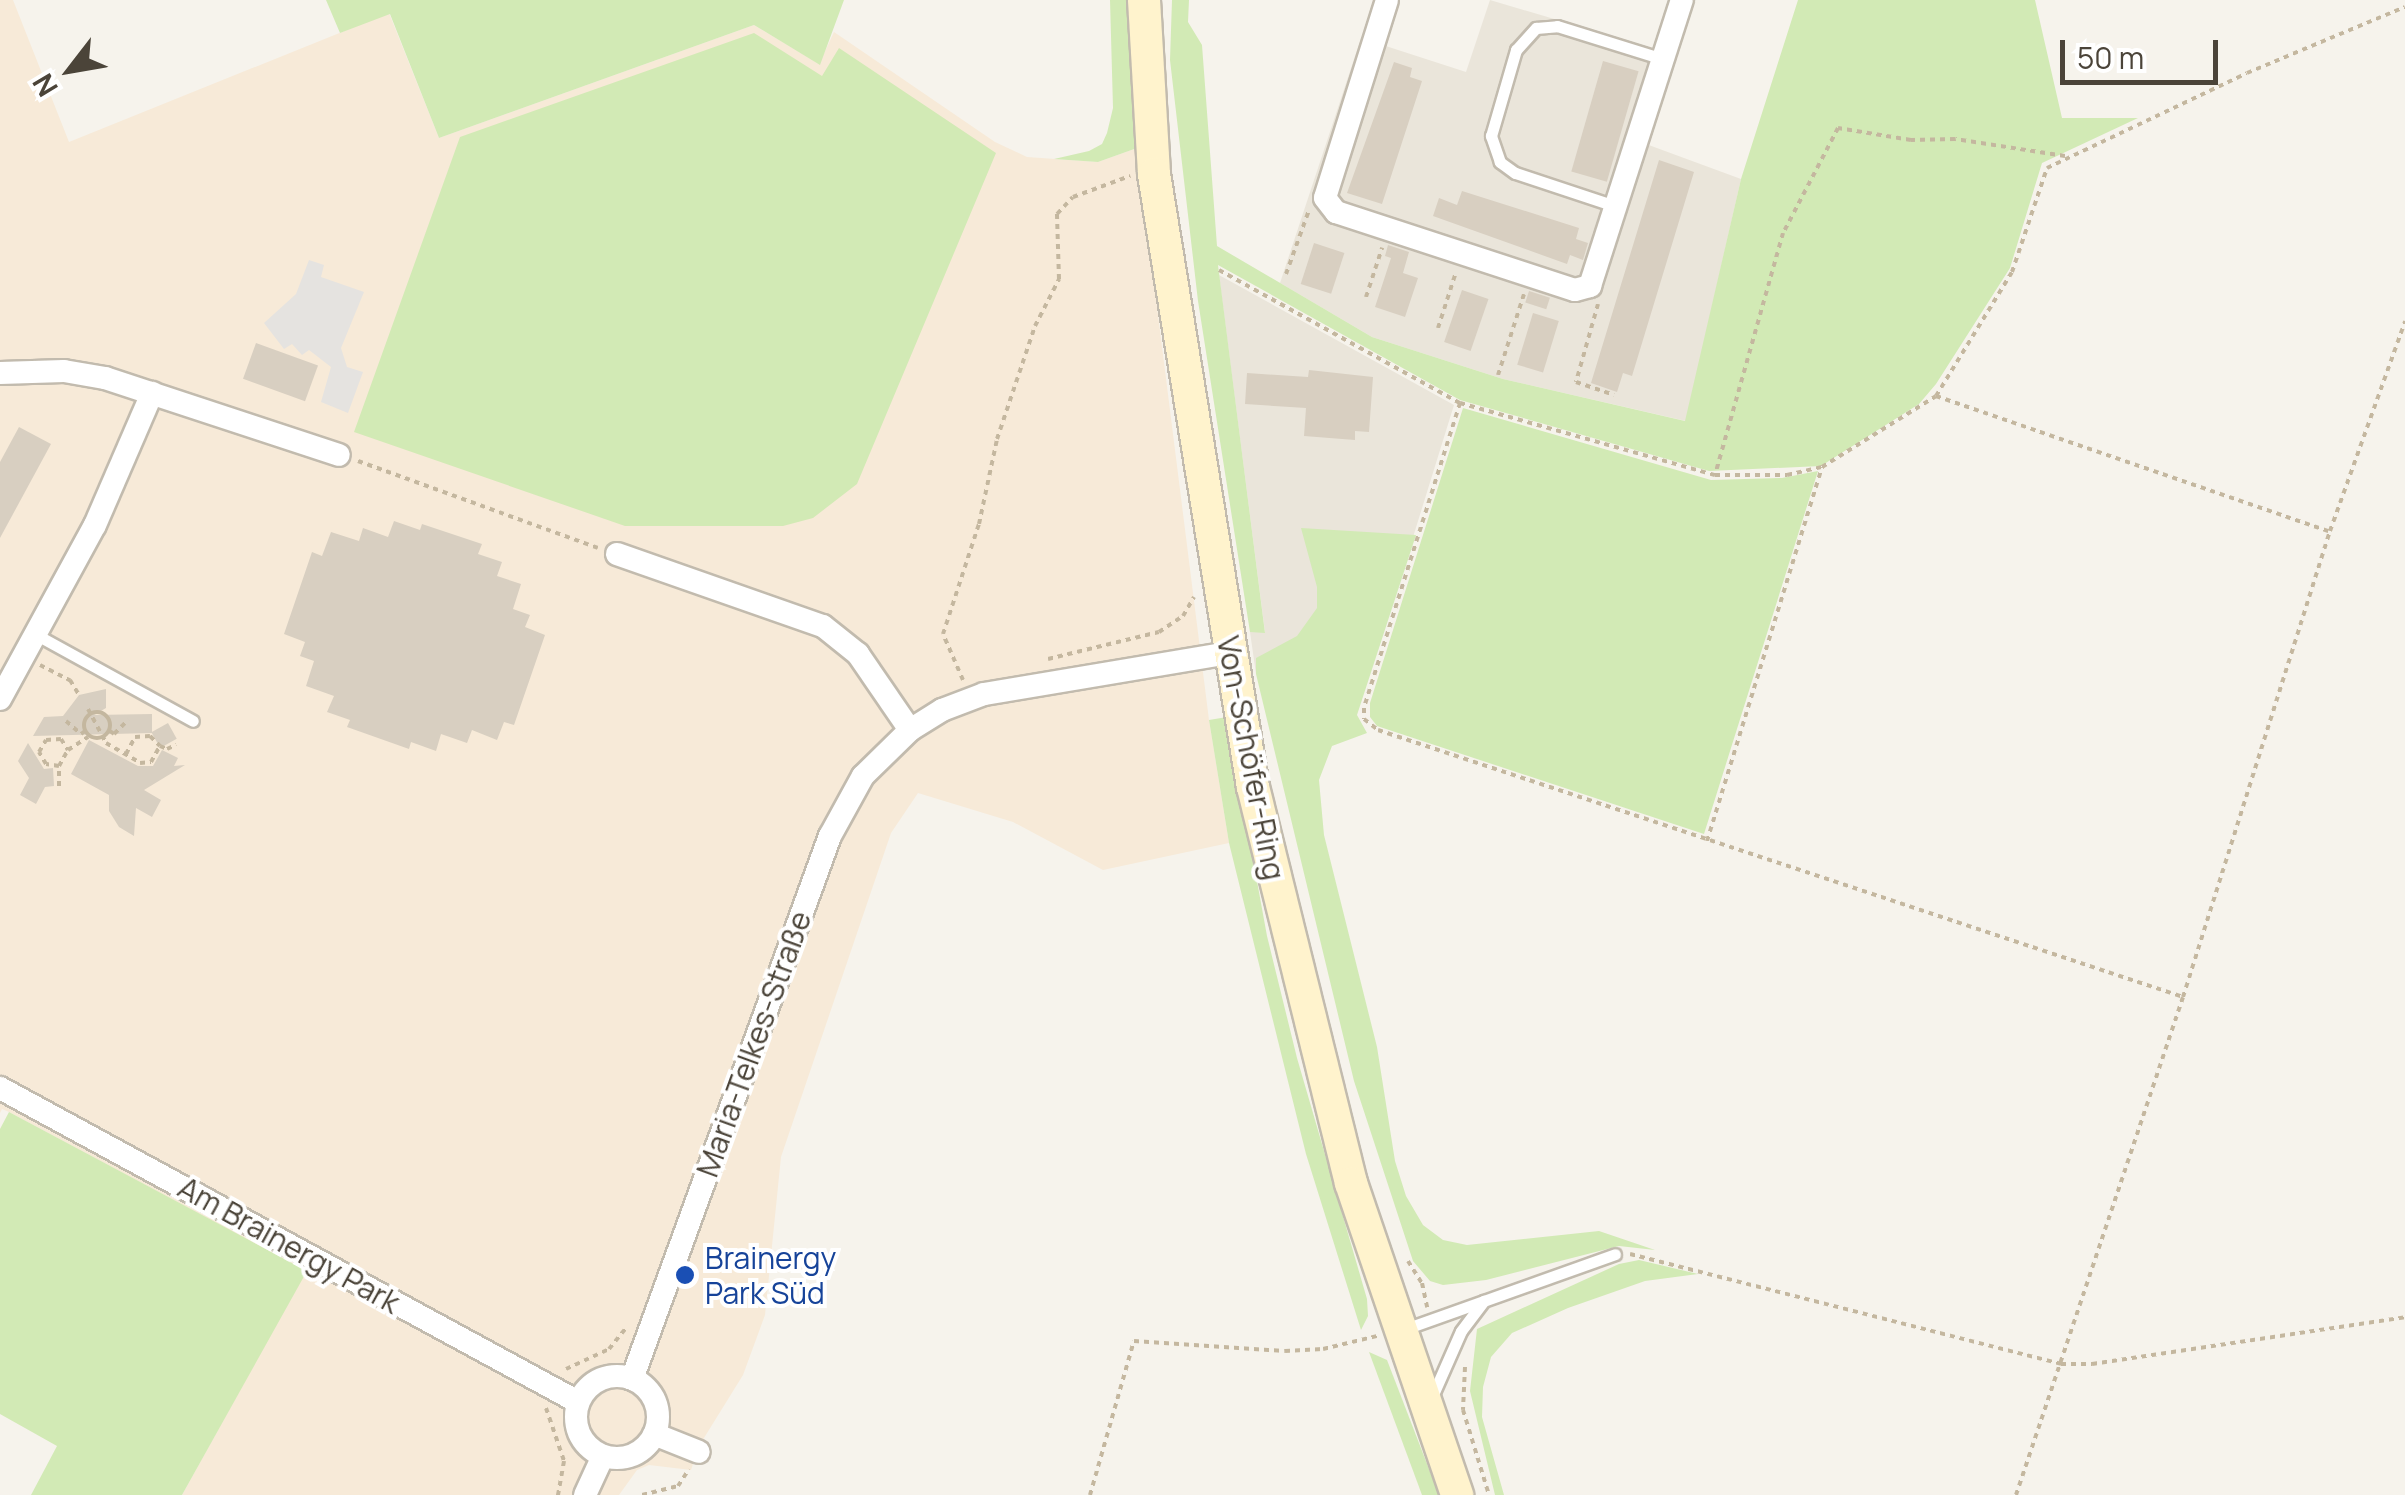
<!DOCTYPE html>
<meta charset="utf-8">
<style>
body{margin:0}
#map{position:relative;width:2405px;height:1495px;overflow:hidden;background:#f6f3ec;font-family:Manrope,sans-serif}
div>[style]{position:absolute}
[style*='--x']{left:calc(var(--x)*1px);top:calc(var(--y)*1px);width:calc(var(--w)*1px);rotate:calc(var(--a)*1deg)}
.residential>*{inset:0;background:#eae5da}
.commercial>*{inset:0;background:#f7ead8}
.green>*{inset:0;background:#d2eab5}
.parking>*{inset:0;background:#e5e3e0}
.building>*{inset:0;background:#d8cfc1;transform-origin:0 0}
.path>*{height:4px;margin-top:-2px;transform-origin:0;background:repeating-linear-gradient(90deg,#c4b79f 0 5px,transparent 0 10px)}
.path>.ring{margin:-2px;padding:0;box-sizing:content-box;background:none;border:4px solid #c4b79f;border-radius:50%}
.roads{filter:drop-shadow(2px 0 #c2bbae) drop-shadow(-2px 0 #c2bbae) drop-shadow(0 2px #c2bbae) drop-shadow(0 -2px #c2bbae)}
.lane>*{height:11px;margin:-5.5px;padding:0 5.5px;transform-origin:5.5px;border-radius:5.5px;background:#fff}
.street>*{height:22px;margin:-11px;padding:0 11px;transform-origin:11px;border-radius:11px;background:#fff}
.street>.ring{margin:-11px;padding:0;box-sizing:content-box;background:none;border:22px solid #fff;border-radius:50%}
.secondary>*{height:32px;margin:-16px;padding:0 16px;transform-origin:16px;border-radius:16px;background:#fff3cd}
.dots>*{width:28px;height:28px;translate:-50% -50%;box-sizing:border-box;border:5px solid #fff;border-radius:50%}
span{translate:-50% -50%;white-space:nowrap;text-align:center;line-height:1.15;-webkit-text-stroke:8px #fff;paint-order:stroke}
.street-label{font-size:30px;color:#4b4439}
.transit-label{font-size:30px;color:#164399}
.left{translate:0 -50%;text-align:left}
.north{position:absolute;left:20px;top:20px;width:100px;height:100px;-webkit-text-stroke:8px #fff;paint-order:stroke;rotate:239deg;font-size:28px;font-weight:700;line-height:40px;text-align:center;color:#4b4439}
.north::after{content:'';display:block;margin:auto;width:35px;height:45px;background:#4b4439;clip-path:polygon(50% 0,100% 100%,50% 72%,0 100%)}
.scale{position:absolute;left:2060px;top:40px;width:158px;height:45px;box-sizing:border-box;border:5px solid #4b4439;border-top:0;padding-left:12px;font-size:30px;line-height:35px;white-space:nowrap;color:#4b4439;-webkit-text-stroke:8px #fff;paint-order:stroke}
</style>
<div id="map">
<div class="residential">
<div style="clip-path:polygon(1490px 0,1675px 55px,1646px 144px,1741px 179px,1686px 421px,1503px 379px,1372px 337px,1280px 283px,1361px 38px,1466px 72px)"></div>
<div style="clip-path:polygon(1219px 275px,1454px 405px,1378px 650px,1256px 674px,1250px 632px,1265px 632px)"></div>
</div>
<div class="commercial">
<div style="clip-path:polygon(0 0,13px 0,69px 142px,389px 13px,439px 138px,754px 25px,819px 64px,834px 32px,995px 142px,1027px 157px,1098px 162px,1137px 148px,1209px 720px,1229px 843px,1103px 870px,1013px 822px,918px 793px,891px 833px,781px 1157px,765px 1315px,743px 1375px,699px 1446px,691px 1470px,649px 1465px,637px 1470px,619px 1495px,182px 1495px,306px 1271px,9px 1112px,2px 1109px,0 1113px)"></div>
</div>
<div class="green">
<div style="clip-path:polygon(326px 0,844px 0,820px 65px,754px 25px,439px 138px,390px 14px,340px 33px)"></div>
<div style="clip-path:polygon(1110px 0,1132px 0,1137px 148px,1098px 162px,1054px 159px,1089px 151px,1102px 144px,1107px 133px,1113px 108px)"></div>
<div style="clip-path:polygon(1172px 0,1189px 0,1188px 22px,1202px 45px,1217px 246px,1372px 337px,1503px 379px,1685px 421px,1741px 179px,1798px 0,2035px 0,2062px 118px,2138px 118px,2042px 163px,2010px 268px,1936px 384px,1919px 404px,1821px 466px,1709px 471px,1460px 400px,1218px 265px,1265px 633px,1250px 632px,1198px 301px,1170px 60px)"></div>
<div style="clip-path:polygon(754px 33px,822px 76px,839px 48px,996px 153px,857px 484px,813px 518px,783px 526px,625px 526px,354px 432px,460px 137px)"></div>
<div style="clip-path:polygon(1463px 408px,1711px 480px,1782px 478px,1818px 471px,1704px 834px,1377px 726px,1370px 717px,1370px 703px)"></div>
<div style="clip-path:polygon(1301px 528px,1416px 535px,1357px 715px,1367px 733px,1332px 746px,1319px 780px,1324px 835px,1377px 1047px,1395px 1161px,1406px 1196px,1423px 1225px,1443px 1240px,1467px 1245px,1599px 1231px,1655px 1250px,1619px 1246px,1486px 1280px,1443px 1285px,1430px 1281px,1413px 1261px,1354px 1081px,1256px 674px,1256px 658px,1297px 636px,1317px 608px,1317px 587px)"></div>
<div style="clip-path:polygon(1227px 717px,1267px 936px,1297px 1058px,1367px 1299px,1368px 1316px,1361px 1330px,1306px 1154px,1229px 843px,1209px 720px)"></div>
<div style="clip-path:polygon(9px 1112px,307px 1271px,182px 1495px,31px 1495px,57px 1446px,0 1414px,0 1129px)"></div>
<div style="clip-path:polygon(1639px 1260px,1698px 1274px,1645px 1281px,1568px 1308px,1512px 1333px,1491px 1357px,1483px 1387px,1482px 1417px,1504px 1495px,1495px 1495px,1470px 1391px,1477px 1329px,1619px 1264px)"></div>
<div style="clip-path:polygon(1369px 1352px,1387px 1360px,1439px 1495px,1422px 1495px)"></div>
</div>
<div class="parking">
<div style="clip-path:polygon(309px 260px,324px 265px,321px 277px,364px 292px,341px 348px,347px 367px,363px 372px,348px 413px,321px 402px,331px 367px,309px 350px,302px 355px,292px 344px,284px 349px,264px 323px,296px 294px)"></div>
</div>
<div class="building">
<div style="left:1603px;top:61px;width:37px;height:115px;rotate:16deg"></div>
<div style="clip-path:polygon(1394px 62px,1412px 68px,1410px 77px,1422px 81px,1382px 204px,1347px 193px)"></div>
<div style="clip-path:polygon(1659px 160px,1694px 172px,1632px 376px,1623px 373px,1617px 392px,1591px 383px)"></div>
<div style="clip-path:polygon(1462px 191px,1579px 228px,1576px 239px,1588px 243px,1583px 260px,1570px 255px,1567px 264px,1433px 216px,1439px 198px,1457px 205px)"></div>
<div style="left:1314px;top:243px;width:32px;height:43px;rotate:18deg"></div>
<div style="clip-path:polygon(1388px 245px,1409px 252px,1403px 273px,1418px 278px,1405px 317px,1375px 307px,1391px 258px,1385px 256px)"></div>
<div style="left:1462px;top:290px;width:28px;height:55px;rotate:19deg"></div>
<div style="left:1529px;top:291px;width:22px;height:12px;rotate:18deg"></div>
<div style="left:1533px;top:313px;width:27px;height:54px;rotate:17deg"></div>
<div style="left:256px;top:343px;width:66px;height:38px;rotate:20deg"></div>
<div style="clip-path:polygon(1309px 370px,1373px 377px,1369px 432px,1355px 431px,1355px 440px,1304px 436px,1306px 408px,1245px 404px,1247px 373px,1308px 377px)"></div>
<div style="clip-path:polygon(19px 427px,51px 444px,0 538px,0 462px)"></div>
<div style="clip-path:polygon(394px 521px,420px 530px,422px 524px,482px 544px,478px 554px,502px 562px,497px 576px,521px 584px,513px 609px,530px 615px,525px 627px,545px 635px,514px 725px,504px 722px,497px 740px,472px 730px,467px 743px,441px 734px,436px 751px,411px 742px,409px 749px,347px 727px,350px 720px,327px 712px,334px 696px,306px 686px,314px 661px,300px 656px,305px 642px,284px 634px,312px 552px,322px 556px,331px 532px,359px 541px,363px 528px,388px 537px)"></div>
<div style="clip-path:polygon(106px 689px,106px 708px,94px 715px,152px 714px,152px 733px,33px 736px,44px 717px,63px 716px,79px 695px)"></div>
<div style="left:168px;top:723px;width:18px;height:19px;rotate:61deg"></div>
<div style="clip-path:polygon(89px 740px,138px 766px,153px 766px,162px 750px,178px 758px,174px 766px,185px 765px,144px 790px,161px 800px,152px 817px,136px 808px,134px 836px,119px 827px,109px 811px,109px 795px,71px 774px)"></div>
<div style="clip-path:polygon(28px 743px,44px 769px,53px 768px,54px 786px,45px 787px,36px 804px,20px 795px,29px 778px,18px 761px)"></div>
</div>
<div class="path">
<div style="--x:2065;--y:156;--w:111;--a:-171.2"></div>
<div style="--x:1955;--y:139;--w:44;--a:178.7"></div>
<div style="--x:1911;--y:140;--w:74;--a:-170.7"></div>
<div style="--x:1838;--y:128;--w:119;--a:117.6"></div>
<div style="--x:1783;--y:233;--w:251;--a:105.7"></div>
<div style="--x:1715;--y:475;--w:72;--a:0"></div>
<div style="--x:1787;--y:475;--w:36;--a:-13"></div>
<div style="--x:1822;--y:467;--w:134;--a:-31.9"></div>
<div style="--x:1936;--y:396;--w:145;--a:-58.5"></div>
<div style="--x:2012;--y:272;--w:110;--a:-71.4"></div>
<div style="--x:2047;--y:168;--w:221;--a:-25.4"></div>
<div style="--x:2247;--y:73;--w:171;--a:-22.7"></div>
<div style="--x:1219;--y:270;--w:275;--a:28.9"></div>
<div style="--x:1460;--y:403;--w:265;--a:15.8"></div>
<div style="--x:1286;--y:274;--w:68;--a:-70.2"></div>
<div style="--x:1366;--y:297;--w:52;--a:-71.9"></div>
<div style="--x:1598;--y:304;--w:81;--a:105.8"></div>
<div style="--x:1576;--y:382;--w:40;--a:18.9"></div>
<div style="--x:1438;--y:328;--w:59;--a:-72.2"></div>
<div style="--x:1498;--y:375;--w:85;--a:-72.2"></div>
<div style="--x:1936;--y:396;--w:415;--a:19"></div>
<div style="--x:1460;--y:403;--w:320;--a:107.5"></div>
<div style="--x:1364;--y:708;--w:11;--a:90"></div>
<div style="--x:1364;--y:719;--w:18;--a:38"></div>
<div style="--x:1378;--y:730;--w:848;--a:18.35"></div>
<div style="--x:358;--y:461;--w:255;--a:19.9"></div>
<div style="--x:1048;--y:659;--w:114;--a:-13.7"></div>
<div style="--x:1159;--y:632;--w:29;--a:-34"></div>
<div style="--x:1183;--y:616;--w:22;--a:-60"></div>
<div style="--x:40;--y:665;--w:34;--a:27"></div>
<div style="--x:70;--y:680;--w:17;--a:59"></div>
<div style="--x:963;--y:680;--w:50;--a:-113.5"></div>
<div style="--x:943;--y:634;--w:116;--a:-71.9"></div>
<div style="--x:979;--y:524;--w:87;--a:-78"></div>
<div style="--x:997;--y:439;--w:119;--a:-71.4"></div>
<div style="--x:1035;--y:326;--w:53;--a:-62.9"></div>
<div style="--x:1059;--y:279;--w:65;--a:-91.8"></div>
<div style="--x:1057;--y:214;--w:23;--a:-47"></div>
<div style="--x:1073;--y:197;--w:61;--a:-20.2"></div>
<div style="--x:88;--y:709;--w:38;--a:62"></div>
<div style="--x:106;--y:743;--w:39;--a:30"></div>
<div style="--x:140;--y:763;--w:11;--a:-5"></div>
<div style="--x:151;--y:762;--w:18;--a:-61"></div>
<div style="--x:160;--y:746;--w:8;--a:23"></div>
<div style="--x:167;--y:749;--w:10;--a:-24"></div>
<div class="ring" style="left:84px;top:712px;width:22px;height:22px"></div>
<div style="--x:66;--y:721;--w:20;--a:41"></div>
<div style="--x:81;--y:734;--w:5;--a:-37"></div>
<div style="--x:110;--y:731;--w:5;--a:37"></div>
<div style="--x:114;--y:734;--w:20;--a:-45"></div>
<div style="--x:126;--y:754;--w:19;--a:-62"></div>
<div style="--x:135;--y:737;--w:15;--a:-4"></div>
<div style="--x:150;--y:736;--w:14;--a:45"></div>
<div style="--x:59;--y:766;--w:13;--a:-171"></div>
<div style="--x:46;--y:764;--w:14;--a:-120"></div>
<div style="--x:39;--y:752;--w:14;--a:-60"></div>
<div style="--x:46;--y:740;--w:15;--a:-4"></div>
<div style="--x:61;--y:739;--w:13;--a:58"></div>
<div style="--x:59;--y:786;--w:20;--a:-90"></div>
<div style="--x:59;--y:766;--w:18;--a:-61"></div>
<div style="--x:68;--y:750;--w:24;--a:-33"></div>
<div style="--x:1707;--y:841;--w:391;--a:-72.9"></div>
<div style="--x:1630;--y:1254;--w:445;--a:14.3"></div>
<div style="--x:2061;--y:1364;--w:31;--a:0"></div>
<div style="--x:2092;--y:1364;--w:317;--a:-8.5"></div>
<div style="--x:1408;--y:1261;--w:26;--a:58"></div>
<div style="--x:1422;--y:1283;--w:25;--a:78"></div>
<div style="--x:1465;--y:1367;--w:43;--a:92.7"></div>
<div style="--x:1463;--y:1410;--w:89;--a:73"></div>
<div style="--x:566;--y:1369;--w:47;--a:-24.9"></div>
<div style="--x:609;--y:1349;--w:27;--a:-51"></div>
<div style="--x:546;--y:1408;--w:56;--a:71.2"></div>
<div style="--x:564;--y:1461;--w:35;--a:100"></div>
<div style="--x:642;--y:1495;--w:37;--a:-14"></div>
<div style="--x:678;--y:1486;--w:20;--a:-57"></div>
<div style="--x:1090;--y:1495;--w:160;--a:-74.1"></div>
<div style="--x:1134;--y:1341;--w:151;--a:3.8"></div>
<div style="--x:1285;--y:1351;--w:38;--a:-3"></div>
<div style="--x:1323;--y:1349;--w:56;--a:-13.5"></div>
<div style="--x:2016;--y:1495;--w:525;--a:-71.46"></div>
<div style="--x:2183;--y:997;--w:489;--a:-72.5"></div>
<div style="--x:2330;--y:531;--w:223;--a:-70.3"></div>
</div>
<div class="roads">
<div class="lane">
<div style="--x:1618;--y:207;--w:108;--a:-161.7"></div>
<div style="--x:1515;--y:173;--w:19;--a:-144"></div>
<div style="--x:1500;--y:162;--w:28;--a:-109"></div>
<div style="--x:1491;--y:136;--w:90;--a:-73.8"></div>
<div style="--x:1516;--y:50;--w:30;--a:-48"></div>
<div style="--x:1536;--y:28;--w:21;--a:-5"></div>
<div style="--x:1557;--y:26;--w:111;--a:17.3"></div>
<div style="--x:35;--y:634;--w:180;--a:28.8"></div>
<div style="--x:1402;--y:1330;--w:226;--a:-19.6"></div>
<div style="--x:1431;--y:1399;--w:74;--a:-66.2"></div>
<div style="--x:1461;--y:1331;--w:38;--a:-53"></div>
</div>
<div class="street">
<div style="--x:1387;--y:0;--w:207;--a:107.4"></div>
<div style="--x:1325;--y:198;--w:18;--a:52"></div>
<div style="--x:1336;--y:212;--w:251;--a:18.1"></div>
<div style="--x:1575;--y:290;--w:16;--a:-15"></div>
<div style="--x:1590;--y:286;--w:300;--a:-72.2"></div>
<div style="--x:0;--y:373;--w:64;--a:-1.8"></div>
<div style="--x:64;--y:371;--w:42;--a:9.7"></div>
<div style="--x:105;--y:378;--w:246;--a:18.2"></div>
<div style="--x:617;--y:554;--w:218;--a:19.3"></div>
<div style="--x:823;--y:626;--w:45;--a:38.7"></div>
<div style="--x:858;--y:654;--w:92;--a:55.6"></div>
<div style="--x:0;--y:699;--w:198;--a:-61.4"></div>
<div style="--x:95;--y:525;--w:144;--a:-66.6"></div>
<div style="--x:0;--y:1088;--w:658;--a:28.51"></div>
<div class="ring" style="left:576px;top:1376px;width:60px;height:60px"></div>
<div style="--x:632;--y:1379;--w:578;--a:-69.97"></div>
<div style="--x:830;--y:836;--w:68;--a:-61.2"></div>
<div style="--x:863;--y:776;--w:66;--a:-44.4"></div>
<div style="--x:910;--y:730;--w:38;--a:-32"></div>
<div style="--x:942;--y:710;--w:45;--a:-20.9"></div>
<div style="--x:984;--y:694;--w:247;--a:-9.5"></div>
<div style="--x:654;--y:1434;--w:48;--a:21.8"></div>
<div style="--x:585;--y:1495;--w:43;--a:-65.2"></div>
</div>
<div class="secondary">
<div style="--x:1144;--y:0;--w:174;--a:86.7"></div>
<div style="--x:1154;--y:174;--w:621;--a:80.83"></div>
<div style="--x:1253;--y:787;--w:408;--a:76.1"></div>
<div style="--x:1351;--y:1183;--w:330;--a:71.2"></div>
</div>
</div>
<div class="dots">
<div style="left:685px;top:1275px;background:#1a4fb4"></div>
</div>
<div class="street-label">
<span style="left:1251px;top:758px;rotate:79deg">Von-Schöfer-Ring</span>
<span style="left:754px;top:1044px;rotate:-70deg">Maria-Telkes-Straße</span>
<span style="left:289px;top:1245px;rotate:29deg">Am Brainergy Park</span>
</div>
<div class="transit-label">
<span class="left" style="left:705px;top:1275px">Brainergy<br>Park Süd</span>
</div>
<div class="north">N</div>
<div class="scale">50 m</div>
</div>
